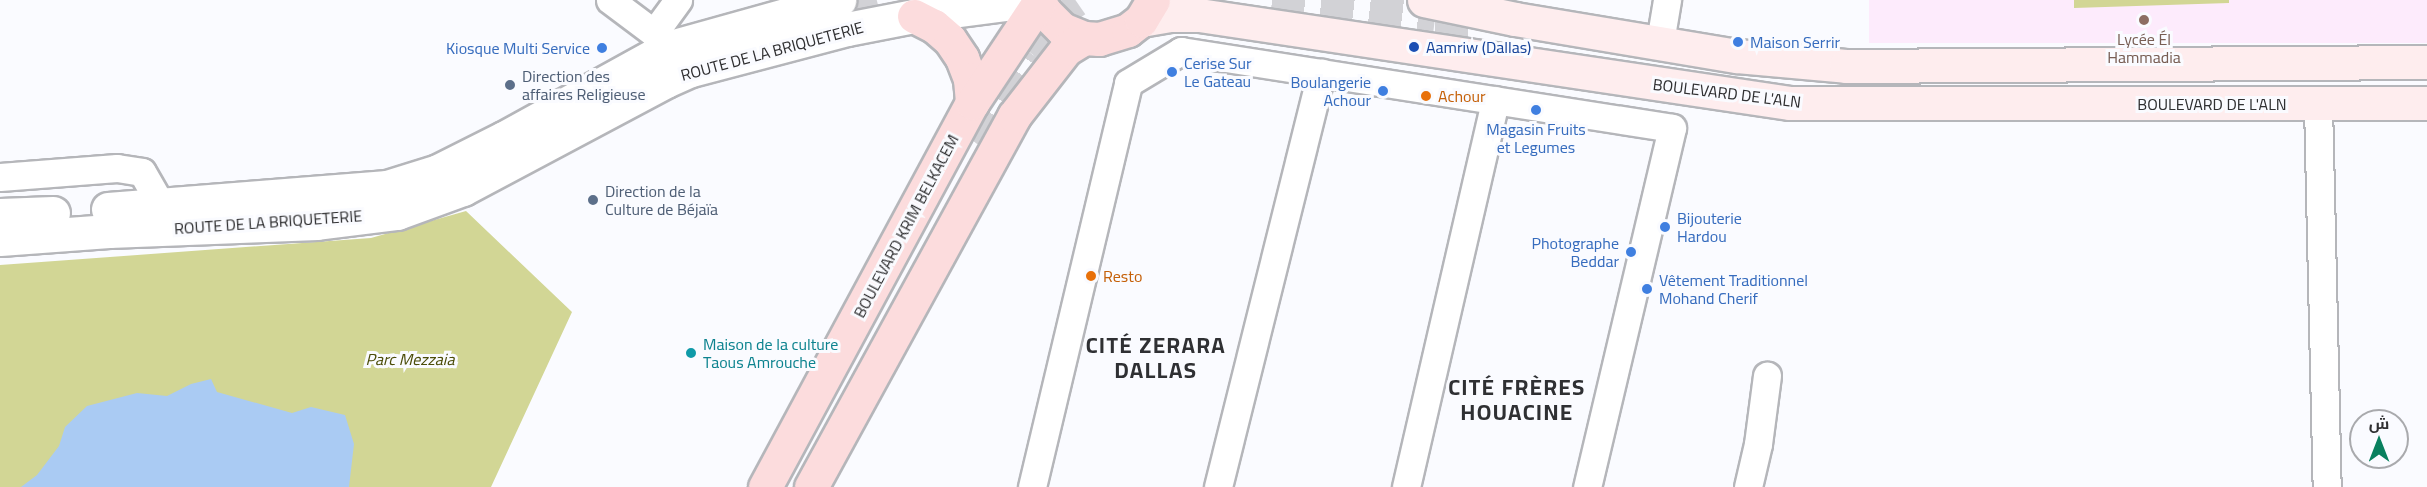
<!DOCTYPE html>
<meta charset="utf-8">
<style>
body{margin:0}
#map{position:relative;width:2427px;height:487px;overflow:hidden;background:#fafbff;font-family:Georgia,Cairo,serif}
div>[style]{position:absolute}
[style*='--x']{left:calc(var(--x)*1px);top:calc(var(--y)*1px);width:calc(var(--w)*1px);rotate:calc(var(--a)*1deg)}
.education>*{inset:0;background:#fdebfc;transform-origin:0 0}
.green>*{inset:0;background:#d2d695}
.water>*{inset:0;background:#aacbf3}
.tertiary-tunnel>*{height:33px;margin-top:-16.5px;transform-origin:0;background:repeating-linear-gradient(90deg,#d2d2d6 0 33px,transparent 0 49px)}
.primary-tunnel>*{height:33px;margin-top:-16.5px;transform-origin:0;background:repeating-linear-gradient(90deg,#d2d2d6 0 33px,transparent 0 49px)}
.roads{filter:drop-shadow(2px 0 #b5b6ba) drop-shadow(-2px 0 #b5b6ba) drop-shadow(0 2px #b5b6ba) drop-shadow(0 -2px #b5b6ba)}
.minor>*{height:27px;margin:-13.5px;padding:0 13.5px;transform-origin:13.5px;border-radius:13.5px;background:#fff}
.tertiary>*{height:33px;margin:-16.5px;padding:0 16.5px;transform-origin:16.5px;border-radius:16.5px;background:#fff}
.secondary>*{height:33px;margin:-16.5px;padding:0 16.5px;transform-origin:16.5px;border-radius:16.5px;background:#feedee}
.primary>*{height:33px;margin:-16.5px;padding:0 16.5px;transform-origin:16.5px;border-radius:16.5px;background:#fcdcdd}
.dots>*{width:16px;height:16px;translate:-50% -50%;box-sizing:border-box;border:3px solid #fafbff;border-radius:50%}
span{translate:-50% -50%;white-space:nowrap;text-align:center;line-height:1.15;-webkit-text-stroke:6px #fafbff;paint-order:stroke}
.education-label{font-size:16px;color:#785e54}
.shop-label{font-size:16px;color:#366cbe}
.left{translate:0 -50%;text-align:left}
.right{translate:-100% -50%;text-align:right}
.transit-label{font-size:16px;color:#164399}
.street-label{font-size:16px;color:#303032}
.service-label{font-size:16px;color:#4e5e75}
.food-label{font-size:16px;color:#c56008}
.culture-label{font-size:16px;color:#0d838f}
.park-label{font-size:16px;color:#4c4d09;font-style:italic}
.district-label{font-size:22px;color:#2f3033;font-weight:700;letter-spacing:1.5px}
.north{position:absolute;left:2349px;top:409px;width:60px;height:60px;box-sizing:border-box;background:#fafbff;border:2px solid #a9aaad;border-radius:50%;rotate:0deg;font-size:16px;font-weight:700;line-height:24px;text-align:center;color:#303032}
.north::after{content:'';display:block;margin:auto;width:21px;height:27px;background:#09805e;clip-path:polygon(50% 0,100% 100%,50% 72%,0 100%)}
</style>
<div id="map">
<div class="education">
<div style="left:1869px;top:0;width:558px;height:43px"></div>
</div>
<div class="green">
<div style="clip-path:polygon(2074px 0,2229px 0,2229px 3px,2074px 8px)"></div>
<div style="clip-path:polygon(466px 211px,572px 312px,491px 487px,0 487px,0 265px,371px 238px)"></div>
</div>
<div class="water">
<div style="clip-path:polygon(211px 379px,217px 392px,292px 413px,311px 407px,345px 415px,354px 444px,349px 487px,21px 487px,37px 475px,59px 446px,65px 427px,87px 406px,137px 393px,167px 396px,191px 384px)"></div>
</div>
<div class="tertiary-tunnel">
<div style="--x:809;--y:17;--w:70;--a:-14"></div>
</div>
<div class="primary-tunnel">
<div style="--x:1272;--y:0;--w:164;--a:7"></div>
<div style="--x:1435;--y:20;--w:48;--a:0"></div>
<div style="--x:968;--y:137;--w:105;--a:-54.7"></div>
<div style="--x:1029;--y:51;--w:57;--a:-49.9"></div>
<div style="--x:1066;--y:7;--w:12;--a:-35"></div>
</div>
<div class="roads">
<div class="minor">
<div style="--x:610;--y:0;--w:55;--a:36.9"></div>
<div style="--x:654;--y:33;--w:20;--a:49"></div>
<div style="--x:654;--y:33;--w:41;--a:-54"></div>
<div style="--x:1660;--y:42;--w:43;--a:-80.5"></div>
<div style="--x:2318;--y:104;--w:383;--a:88.7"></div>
<div style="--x:0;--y:177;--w:117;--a:-4.4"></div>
<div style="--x:117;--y:168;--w:25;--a:9"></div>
<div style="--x:142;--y:172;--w:38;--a:60"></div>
<div style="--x:1032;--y:487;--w:415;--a:-76.6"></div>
<div style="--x:1128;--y:83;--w:62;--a:-31.1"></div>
<div style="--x:1181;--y:51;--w:497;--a:8.9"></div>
<div style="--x:1672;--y:128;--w:369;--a:103.3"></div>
<div style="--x:1218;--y:487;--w:427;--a:-76"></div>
<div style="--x:1406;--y:487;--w:397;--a:-77"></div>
<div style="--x:1748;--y:487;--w:44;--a:-76.9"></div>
<div style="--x:1758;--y:444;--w:69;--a:-82.5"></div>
</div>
<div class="tertiary">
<div style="--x:108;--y:209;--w:280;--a:-4.5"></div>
<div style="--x:387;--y:187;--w:53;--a:-17.4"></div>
<div style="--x:438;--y:171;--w:74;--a:-26.6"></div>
<div style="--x:504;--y:138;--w:186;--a:-28.9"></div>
<div style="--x:667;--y:48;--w:179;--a:-15.6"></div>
<div style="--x:0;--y:215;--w:53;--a:-2.2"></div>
<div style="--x:0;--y:239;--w:109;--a:-4.2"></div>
<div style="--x:109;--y:231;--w:208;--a:-2.2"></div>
<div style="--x:317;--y:223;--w:81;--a:-7.1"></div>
<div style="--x:397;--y:213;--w:70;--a:-20"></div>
<div style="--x:463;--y:189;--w:230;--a:-28"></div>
<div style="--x:666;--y:81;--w:27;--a:-24"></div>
<div style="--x:691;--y:70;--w:161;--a:-14.7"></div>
<div style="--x:847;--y:29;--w:68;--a:-11"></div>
<div style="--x:914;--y:16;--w:122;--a:-7.5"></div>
</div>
<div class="secondary">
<div style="--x:1424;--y:0;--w:93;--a:11.8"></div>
<div style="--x:1515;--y:19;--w:225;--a:9.5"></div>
<div style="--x:1737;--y:56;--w:109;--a:5.2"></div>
<div style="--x:1846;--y:66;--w:581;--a:-0.39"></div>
<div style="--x:1141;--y:20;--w:28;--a:-10"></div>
<div style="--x:1169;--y:15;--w:30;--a:0"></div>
<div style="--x:1199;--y:15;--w:598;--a:8.47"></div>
<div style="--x:1790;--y:103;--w:637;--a:0"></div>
</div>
<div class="primary">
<div style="--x:1038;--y:0;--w:14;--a:60"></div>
<div style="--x:1045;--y:12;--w:24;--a:45"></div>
<div style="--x:1062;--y:29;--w:24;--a:22"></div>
<div style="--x:1084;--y:38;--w:15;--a:4"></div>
<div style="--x:1099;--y:39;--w:30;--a:-17"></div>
<div style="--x:1128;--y:30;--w:16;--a:-38"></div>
<div style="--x:1141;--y:20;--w:23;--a:-59"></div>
<div style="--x:914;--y:16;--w:22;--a:27"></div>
<div style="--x:934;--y:26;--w:21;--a:41"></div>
<div style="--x:950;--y:40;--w:22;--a:56"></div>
<div style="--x:962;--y:58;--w:22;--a:69"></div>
<div style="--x:970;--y:79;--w:24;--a:85"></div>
<div style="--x:765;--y:487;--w:436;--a:-61.7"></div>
<div style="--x:972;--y:103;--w:121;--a:-56.4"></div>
<div style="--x:811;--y:487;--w:423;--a:-61.3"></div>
<div style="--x:1014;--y:116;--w:85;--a:-52.2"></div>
<div style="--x:1066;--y:49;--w:21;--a:-31"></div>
</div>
</div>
<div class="dots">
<div style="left:2144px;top:20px;background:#8d6e63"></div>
<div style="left:1738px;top:42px;background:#3f7fe0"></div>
<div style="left:1414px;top:47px;background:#1a4fb4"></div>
<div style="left:602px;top:48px;background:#3f7fe0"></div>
<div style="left:1172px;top:72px;background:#3f7fe0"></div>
<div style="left:510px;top:85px;background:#5c6f8a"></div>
<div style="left:1383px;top:91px;background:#3f7fe0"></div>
<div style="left:1426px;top:96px;background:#e8710a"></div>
<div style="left:1536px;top:110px;background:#3f7fe0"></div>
<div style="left:593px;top:200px;background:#5c6f8a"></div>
<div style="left:1665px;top:227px;background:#3f7fe0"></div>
<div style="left:1631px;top:252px;background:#3f7fe0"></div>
<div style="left:1091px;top:276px;background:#e8710a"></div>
<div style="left:1647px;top:289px;background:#3f7fe0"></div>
<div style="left:691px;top:353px;background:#0f9aa8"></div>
</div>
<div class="education-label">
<span style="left:2144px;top:48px">Lycée Él<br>Hammadia</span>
</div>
<div class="shop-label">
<span class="left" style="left:1750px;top:42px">Maison Serrir</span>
<span class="right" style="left:590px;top:48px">Kiosque Multi Service</span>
<span class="left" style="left:1184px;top:72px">Cerise Sur<br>Le Gateau</span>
<span class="right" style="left:1371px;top:91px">Boulangerie<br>Achour</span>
<span style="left:1536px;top:138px">Magasin Fruits<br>et Legumes</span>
<span class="left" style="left:1677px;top:227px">Bijouterie<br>Hardou</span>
<span class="right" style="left:1619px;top:252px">Photographe<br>Beddar</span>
<span class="left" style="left:1659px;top:289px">Vêtement Traditionnel<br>Mohand Cherif</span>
</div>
<div class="transit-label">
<span class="left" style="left:1426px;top:47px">Aamriw (Dallas)</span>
</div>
<div class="street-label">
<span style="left:772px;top:51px;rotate:-15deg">ROUTE DE LA BRIQUETERIE</span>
<span style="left:1727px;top:93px;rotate:7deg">BOULEVARD DE L'ALN</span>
<span style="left:2212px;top:104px">BOULEVARD DE L'ALN</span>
<span style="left:268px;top:222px;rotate:-4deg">ROUTE DE LA BRIQUETERIE</span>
<span style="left:906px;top:226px;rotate:-62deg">BOULEVARD KRIM BELKACEM</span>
</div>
<div class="service-label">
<span class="left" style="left:522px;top:85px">Direction des<br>affaires Religieuse</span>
<span class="left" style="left:605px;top:200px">Direction de la<br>Culture de Béjaïa</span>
</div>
<div class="food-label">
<span class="left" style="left:1438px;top:96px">Achour</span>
<span class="left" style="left:1103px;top:276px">Resto</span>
</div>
<div class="culture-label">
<span class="left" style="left:703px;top:353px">Maison de la culture<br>Taous Amrouche</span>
</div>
<div class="park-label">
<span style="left:410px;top:359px">Parc Mezzaia</span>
</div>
<div class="district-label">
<span style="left:1156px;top:358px">CITÉ ZERARA<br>DALLAS</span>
<span style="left:1517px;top:400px">CITÉ FRÈRES<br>HOUACINE</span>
</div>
<div class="north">ش</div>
</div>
